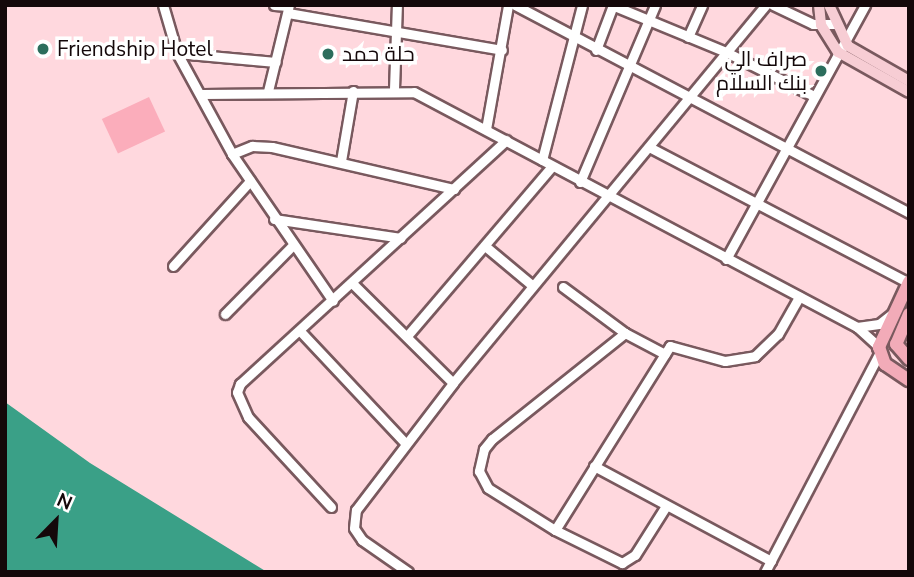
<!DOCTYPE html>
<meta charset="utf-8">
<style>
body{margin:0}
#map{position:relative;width:914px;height:577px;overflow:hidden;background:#ffd8de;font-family:"Nunito Sans",Cairo,sans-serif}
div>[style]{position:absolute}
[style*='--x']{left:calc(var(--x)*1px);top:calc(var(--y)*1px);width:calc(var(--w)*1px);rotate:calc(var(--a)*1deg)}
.green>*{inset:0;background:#fbadbb;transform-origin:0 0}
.water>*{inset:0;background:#3aa087}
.roads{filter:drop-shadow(2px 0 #79595e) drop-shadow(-2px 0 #79595e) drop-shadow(0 2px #79595e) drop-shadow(0 -2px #79595e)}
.minor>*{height:9px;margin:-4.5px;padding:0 4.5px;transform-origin:4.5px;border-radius:4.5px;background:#fff}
.major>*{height:10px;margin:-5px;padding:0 5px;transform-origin:5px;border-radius:5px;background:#f7cdd4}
.highway>*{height:12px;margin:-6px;padding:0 6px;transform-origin:6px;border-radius:6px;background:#f2abb8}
.dots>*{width:19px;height:19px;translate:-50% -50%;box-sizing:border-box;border:4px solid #fff;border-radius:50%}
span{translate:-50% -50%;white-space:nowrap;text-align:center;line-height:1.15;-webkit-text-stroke:7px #fff;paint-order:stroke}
.poi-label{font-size:21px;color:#14080a}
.left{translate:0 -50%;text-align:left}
.right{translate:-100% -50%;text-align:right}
.frame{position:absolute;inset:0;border:7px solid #14080a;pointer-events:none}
.north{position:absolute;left:21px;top:486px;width:70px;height:70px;-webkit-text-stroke:5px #fff;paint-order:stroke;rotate:24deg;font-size:19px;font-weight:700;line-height:28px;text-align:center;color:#14080a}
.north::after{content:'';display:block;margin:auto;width:24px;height:32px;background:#14080a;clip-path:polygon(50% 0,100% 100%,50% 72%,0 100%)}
</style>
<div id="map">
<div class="green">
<div style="left:149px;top:97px;width:38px;height:52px;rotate:65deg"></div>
</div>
<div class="water">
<div style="clip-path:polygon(5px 402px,90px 463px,267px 572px,5px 572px)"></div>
</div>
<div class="roads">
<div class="minor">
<div style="--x:163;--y:5;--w:50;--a:73.7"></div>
<div style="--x:177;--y:53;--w:115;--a:61.4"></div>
<div style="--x:232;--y:154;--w:178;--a:55.5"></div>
<div style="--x:274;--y:5;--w:14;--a:4"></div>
<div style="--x:515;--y:5;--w:446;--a:27.8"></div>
<div style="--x:612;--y:5;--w:123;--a:22.4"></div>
<div style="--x:726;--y:52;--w:98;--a:26.6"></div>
<div style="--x:773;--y:5;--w:44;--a:25.4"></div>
<div style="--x:813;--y:24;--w:21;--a:0"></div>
<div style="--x:288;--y:13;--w:217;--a:9.8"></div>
<div style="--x:688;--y:37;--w:35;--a:-66"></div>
<div style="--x:596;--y:50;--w:48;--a:-69.3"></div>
<div style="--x:177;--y:53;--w:99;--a:5.2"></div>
<div style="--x:394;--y:89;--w:84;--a:-88"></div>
<div style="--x:268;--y:91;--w:89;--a:-76.3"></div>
<div style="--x:202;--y:94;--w:212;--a:-0.5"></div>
<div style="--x:414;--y:92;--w:501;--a:27.94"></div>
<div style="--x:857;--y:327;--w:30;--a:42"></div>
<div style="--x:486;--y:129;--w:126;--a:-79.9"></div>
<div style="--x:649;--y:147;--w:293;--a:27.6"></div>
<div style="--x:232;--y:154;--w:22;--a:-22"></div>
<div style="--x:252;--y:146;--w:20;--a:3"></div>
<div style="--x:272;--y:147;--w:187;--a:13"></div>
<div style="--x:542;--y:160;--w:160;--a:-75.5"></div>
<div style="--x:341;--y:161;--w:71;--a:-80.3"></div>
<div style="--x:580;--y:182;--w:192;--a:-67"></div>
<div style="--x:274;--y:219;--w:128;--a:8.5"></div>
<div style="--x:485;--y:246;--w:62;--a:39.8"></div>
<div style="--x:726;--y:259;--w:290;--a:-61.3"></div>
<div style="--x:173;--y:266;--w:115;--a:-47.8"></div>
<div style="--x:352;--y:283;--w:142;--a:44.7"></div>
<div style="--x:563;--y:287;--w:77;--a:36.6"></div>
<div style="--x:625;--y:333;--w:45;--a:27.7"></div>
<div style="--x:225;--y:314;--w:95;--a:-45.4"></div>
<div style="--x:857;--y:327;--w:22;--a:-8"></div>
<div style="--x:879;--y:324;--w:16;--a:-38"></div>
<div style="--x:300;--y:331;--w:154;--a:46.8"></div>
<div style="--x:625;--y:333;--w:170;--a:141.4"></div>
<div style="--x:492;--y:439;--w:13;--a:129"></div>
<div style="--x:484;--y:449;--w:23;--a:103"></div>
<div style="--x:479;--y:471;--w:19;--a:62"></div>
<div style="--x:488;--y:488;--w:79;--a:32.1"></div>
<div style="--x:555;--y:530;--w:75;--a:26.2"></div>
<div style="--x:622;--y:563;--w:15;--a:-32"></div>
<div style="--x:635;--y:555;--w:58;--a:-57.7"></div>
<div style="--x:407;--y:336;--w:223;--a:-49.5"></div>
<div style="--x:594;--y:466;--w:201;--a:28.2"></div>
<div style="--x:331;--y:507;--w:122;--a:-132.7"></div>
<div style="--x:248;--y:417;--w:27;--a:-114"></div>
<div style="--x:237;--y:392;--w:9;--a:-69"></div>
<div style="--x:240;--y:384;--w:361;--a:-42.5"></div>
<div style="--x:555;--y:530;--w:217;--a:-58"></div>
<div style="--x:670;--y:346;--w:57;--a:15.3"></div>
<div style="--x:725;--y:361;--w:30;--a:-9"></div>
<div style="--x:755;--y:356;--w:32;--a:-44"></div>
<div style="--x:778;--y:334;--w:43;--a:-60.4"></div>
<div style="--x:408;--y:572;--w:56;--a:-145.2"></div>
<div style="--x:362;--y:540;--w:14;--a:-124"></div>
<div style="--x:354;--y:528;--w:18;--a:-84"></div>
<div style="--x:356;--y:510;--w:160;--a:-52.6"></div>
<div style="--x:453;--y:383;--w:491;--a:-50.4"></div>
<div style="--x:765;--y:572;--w:248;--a:-62.4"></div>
</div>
<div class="major">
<div style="--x:819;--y:5;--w:20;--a:84"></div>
<div style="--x:821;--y:25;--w:32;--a:58"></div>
<div style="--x:838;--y:52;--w:81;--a:29.4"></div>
<div style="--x:829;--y:5;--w:45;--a:65.1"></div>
<div style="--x:848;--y:46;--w:70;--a:29.8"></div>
</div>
<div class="highway">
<div style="--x:909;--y:282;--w:72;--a:114.8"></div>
<div style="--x:879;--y:347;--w:18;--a:71"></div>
<div style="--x:885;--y:364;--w:29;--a:34"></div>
<div style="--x:909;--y:314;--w:33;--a:113"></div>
<div style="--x:896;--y:344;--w:20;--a:49"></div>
</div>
</div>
<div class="dots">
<div style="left:43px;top:49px;background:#2c6d5c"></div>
<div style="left:328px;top:54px;background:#2c6d5c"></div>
<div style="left:821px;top:71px;background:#2c6d5c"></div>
</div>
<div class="poi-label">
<span class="left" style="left:57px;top:49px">Friendship Hotel</span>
<span class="left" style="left:342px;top:54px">حلة حمد</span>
<span class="right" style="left:807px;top:71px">صراف الي<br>بنك السلام</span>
</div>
<div class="frame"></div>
<div class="north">N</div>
</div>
